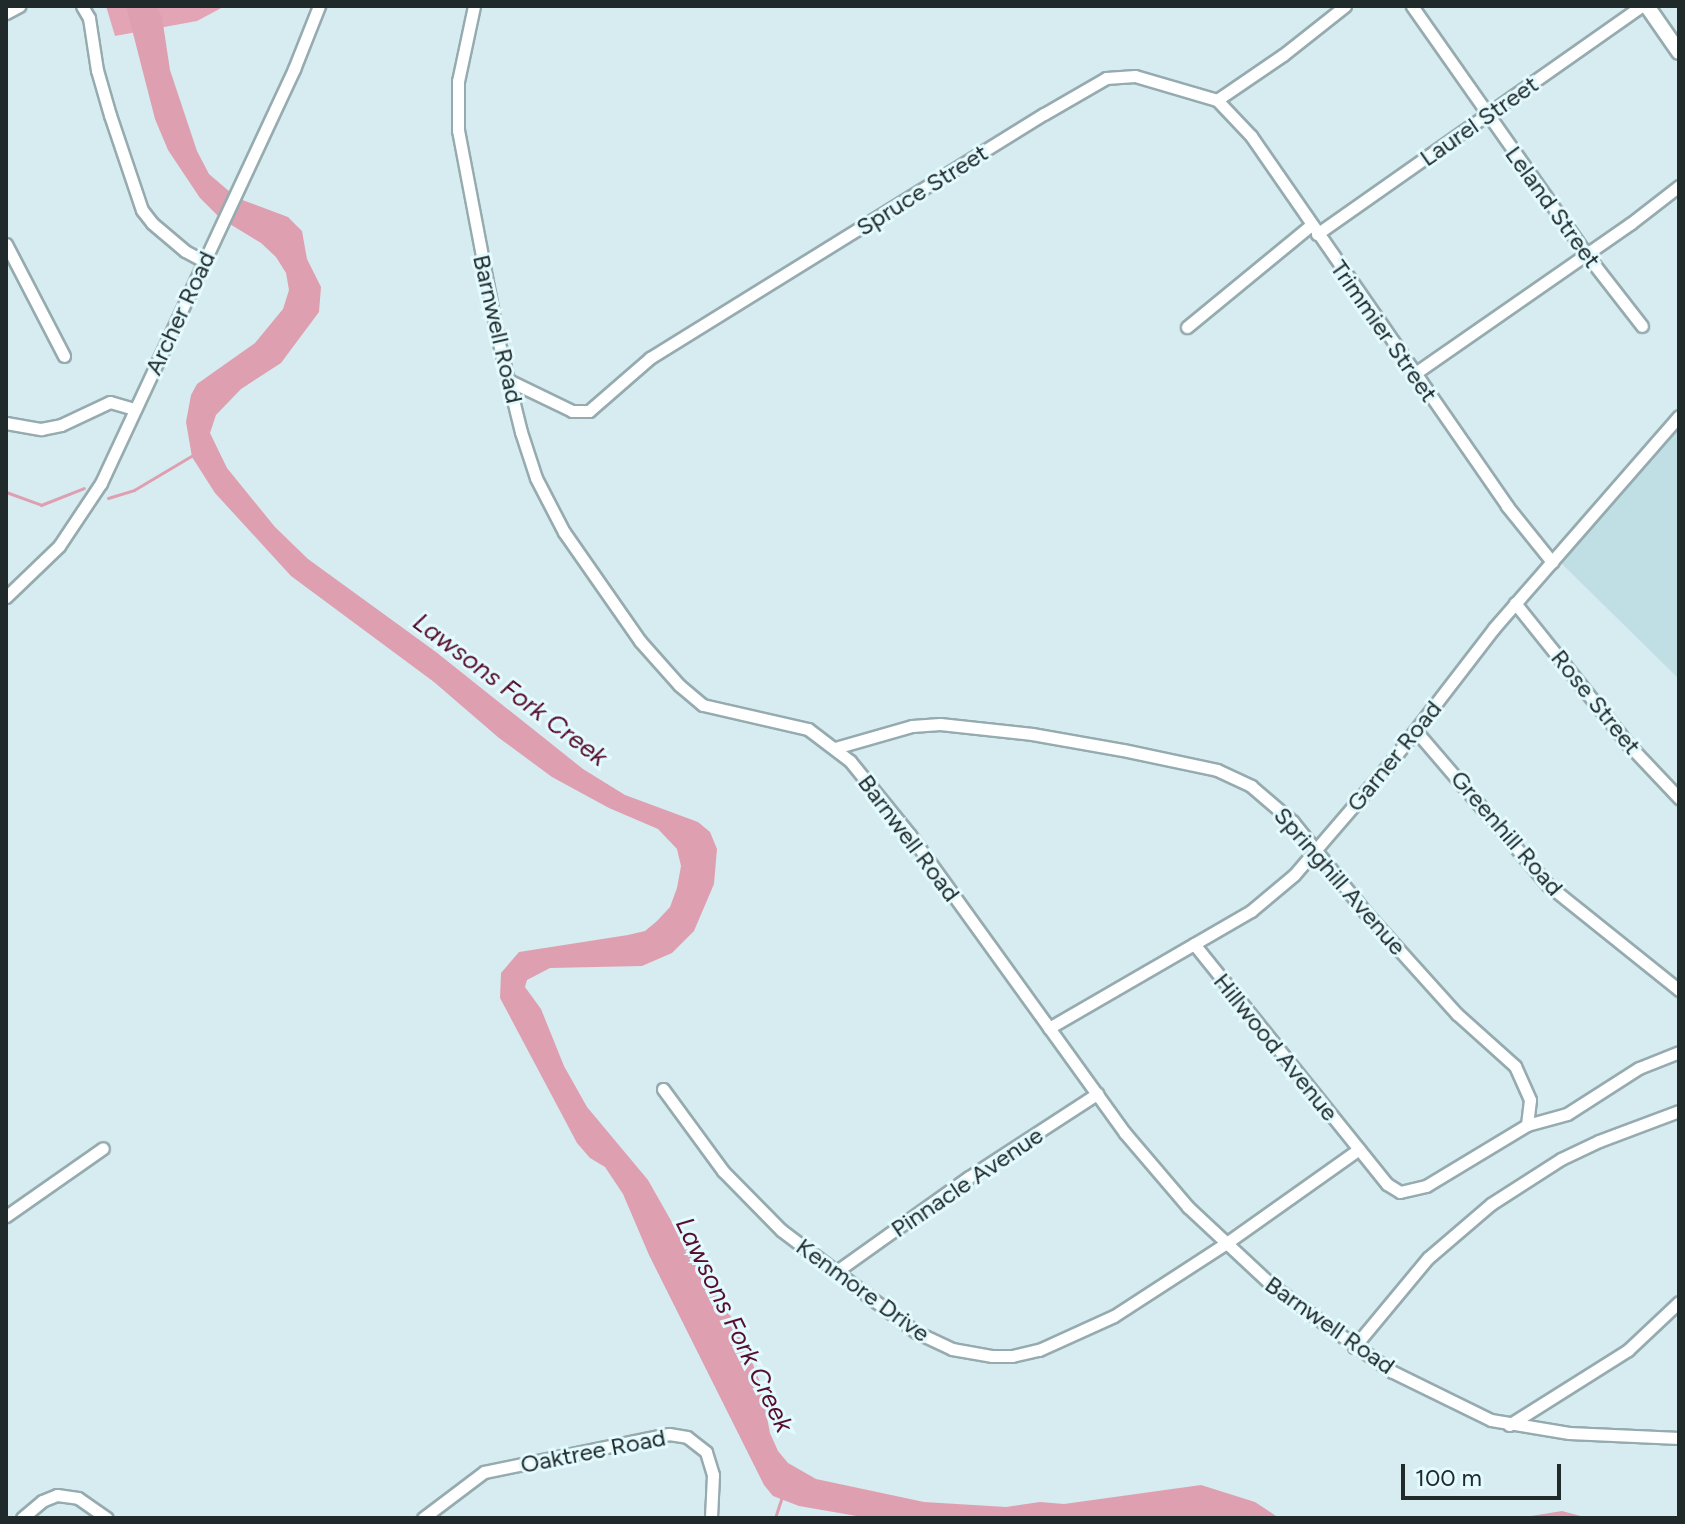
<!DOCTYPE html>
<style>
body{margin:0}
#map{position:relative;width:1685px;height:1524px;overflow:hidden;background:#d6ecf0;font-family:Figtree,sans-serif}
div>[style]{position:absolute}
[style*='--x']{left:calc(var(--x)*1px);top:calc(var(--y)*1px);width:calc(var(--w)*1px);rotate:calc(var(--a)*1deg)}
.built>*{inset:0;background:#c0dfe4}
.forest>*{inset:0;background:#e3a5b5}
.water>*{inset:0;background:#dea0b0}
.stream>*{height:3px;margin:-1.5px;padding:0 1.5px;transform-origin:1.5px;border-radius:1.5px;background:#dea0b0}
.roads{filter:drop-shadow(2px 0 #96abaf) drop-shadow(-2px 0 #96abaf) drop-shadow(0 2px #96abaf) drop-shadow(0 -2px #96abaf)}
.minor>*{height:11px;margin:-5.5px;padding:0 5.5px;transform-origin:5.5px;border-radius:5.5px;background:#fff}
.tertiary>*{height:14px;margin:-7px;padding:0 7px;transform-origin:7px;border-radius:7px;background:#fff}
span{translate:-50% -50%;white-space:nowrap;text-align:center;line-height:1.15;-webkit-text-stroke:6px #e3fafe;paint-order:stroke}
.street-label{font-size:24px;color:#212a2b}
.water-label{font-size:26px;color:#570e2c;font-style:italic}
.frame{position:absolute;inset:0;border:8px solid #212a2b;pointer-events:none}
.scale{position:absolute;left:1401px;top:1464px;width:160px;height:36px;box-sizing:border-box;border:4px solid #212a2b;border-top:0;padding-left:10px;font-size:24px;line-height:28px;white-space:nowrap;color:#212a2b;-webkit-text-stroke:6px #e3fafe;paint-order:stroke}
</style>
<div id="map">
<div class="built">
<div style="clip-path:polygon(1679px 427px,1679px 679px,1561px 563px)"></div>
</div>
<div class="forest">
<div style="clip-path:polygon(106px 6px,225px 6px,197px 21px,115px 36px)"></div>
</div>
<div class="water">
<div style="clip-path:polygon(126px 6px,156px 6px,162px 17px,170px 70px,197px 151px,209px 174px,237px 198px,288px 217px,302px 231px,307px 259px,321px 287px,319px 312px,281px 363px,241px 389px,216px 415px,210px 433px,227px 468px,275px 527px,308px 559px,436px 652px,583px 769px,625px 795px,698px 822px,710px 832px,717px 849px,714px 884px,694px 931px,672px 953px,642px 966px,550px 968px,527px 980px,525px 987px,541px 1009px,564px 1066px,587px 1107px,648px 1180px,699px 1270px,738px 1327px,760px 1382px,770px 1433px,778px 1451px,788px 1463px,816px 1479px,924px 1502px,1006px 1507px,1040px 1502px,1064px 1504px,1201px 1485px,1255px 1502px,1279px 1518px,868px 1518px,799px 1506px,773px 1496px,764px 1485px,649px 1255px,623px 1194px,605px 1167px,590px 1158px,577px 1143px,500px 998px,501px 973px,519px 952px,628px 935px,645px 931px,657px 921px,670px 907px,677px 888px,681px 866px,677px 849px,658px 829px,609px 808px,552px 777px,499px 738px,434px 682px,291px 576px,215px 493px,192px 457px,186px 422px,191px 395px,197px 384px,255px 343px,283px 309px,289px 290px,286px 273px,276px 257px,261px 243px,220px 218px,200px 198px,168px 150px,155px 119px)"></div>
<div style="clip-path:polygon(1562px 1511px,1588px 1518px,1524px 1518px,1531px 1516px)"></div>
</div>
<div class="stream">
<div style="--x:6;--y:492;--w:37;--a:20"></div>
<div style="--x:41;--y:505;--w:46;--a:-21.6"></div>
<div style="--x:108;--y:498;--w:27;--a:-17"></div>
<div style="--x:134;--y:490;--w:69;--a:-30.7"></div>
<div style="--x:775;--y:1518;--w:20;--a:-72"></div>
</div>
<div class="roads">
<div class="minor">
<div style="--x:82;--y:6;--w:14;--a:60"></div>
<div style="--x:89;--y:18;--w:53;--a:81.3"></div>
<div style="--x:97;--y:70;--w:47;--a:73.9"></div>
<div style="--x:110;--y:115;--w:100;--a:71.4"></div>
<div style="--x:142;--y:210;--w:16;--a:52"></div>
<div style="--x:152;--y:223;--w:43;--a:40.3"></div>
<div style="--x:185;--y:251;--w:21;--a:28"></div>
<div style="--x:474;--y:6;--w:77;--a:102"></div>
<div style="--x:458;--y:81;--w:49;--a:90"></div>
<div style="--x:458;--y:130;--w:209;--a:79.2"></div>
<div style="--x:497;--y:335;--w:100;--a:76.1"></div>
<div style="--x:521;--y:432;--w:48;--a:71.9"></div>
<div style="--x:536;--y:478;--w:61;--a:62.6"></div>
<div style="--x:564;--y:532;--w:133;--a:55.1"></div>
<div style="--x:640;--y:641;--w:59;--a:48.4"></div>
<div style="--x:679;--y:685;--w:31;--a:40"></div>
<div style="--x:703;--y:705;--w:108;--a:12.9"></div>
<div style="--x:808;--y:729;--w:53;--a:37.3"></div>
<div style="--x:850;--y:761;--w:95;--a:51"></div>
<div style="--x:910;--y:835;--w:367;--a:54.2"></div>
<div style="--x:1125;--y:1133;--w:97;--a:49.6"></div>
<div style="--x:1188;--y:1207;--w:119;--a:43"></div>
<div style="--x:1275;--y:1288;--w:143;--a:35.6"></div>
<div style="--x:1391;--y:1371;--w:111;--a:26.1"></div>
<div style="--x:1491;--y:1420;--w:79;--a:9.5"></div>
<div style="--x:1569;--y:1433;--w:110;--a:2.6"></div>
<div style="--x:1412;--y:6;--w:303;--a:54.9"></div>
<div style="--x:1586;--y:254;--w:91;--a:52.1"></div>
<div style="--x:6;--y:13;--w:15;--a:-28"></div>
<div style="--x:1217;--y:100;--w:80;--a:-34.3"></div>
<div style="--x:1283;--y:55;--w:79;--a:-38.3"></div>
<div style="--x:1317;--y:234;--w:396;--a:-35.1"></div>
<div style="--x:6;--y:244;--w:126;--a:62.6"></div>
<div style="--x:1187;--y:327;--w:161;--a:-39.4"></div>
<div style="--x:1414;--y:374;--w:263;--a:-34.8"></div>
<div style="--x:1630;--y:224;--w:62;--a:-37.8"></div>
<div style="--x:508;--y:380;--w:71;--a:25.8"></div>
<div style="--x:572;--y:411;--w:17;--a:0"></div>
<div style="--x:589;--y:411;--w:81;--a:-41"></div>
<div style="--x:650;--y:358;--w:463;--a:-31.8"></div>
<div style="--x:1044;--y:114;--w:72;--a:-30.1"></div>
<div style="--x:1106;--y:78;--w:29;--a:-4"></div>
<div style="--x:1135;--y:76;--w:85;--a:16.3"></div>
<div style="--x:1217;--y:100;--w:50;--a:46.6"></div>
<div style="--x:1251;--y:136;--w:450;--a:55.3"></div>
<div style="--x:1507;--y:506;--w:72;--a:51.2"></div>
<div style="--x:6;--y:423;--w:36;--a:10"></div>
<div style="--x:41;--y:429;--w:20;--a:-11"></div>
<div style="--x:61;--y:425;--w:54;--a:-25.1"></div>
<div style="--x:110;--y:402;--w:26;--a:16"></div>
<div style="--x:6;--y:597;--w:74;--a:-43.9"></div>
<div style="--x:59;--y:546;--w:76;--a:-56.3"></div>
<div style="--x:101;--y:483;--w:457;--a:-65"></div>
<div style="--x:294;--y:69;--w:68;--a:-68.4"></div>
<div style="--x:1515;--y:603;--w:179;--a:51.3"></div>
<div style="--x:1627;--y:743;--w:76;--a:46.6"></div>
<div style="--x:1416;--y:731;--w:203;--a:49.4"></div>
<div style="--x:1548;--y:885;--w:168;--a:38.7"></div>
<div style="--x:835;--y:748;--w:80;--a:-15.9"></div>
<div style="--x:912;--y:726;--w:28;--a:-4"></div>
<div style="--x:940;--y:724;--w:93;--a:6.2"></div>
<div style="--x:1032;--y:734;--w:92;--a:10"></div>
<div style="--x:1123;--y:750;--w:96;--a:12"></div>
<div style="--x:1217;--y:770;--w:38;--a:25"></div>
<div style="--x:1251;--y:786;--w:55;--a:40.6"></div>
<div style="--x:1293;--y:822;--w:115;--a:51.3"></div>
<div style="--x:1365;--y:912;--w:137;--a:48"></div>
<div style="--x:1457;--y:1014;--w:78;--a:41.9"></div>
<div style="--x:1515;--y:1066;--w:37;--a:66"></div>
<div style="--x:1530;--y:1100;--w:25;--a:97"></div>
<div style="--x:1194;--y:944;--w:308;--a:51.2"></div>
<div style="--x:1387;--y:1184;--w:15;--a:32"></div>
<div style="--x:1400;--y:1192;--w:27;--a:-13"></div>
<div style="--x:1426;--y:1186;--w:118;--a:-31.1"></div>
<div style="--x:1527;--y:1125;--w:41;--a:-15.4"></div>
<div style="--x:1567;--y:1114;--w:85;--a:-32.6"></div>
<div style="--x:1639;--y:1068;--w:43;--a:-21.8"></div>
<div style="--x:1049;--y:1028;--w:233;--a:-30.1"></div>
<div style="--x:1251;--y:911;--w:56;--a:-39.9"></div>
<div style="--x:1294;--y:875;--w:143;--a:-49.3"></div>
<div style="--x:1387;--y:767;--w:175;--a:-52.4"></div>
<div style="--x:1494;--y:628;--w:281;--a:-48.9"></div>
<div style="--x:663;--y:1089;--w:102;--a:53.8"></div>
<div style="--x:723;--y:1171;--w:83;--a:45.5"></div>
<div style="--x:781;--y:1230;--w:169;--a:37.1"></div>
<div style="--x:916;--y:1332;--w:40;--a:25"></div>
<div style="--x:952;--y:1349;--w:41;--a:9.9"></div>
<div style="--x:992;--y:1356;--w:20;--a:0"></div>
<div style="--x:1012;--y:1356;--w:28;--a:-13"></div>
<div style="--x:1039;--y:1350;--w:82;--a:-24.4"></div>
<div style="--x:1114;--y:1316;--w:132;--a:-33"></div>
<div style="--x:1225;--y:1244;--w:164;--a:-35.3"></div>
<div style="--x:6;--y:1216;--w:118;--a:-35"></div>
<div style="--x:837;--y:1271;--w:162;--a:-35.5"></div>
<div style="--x:969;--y:1177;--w:153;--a:-33"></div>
<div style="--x:1354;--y:1347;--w:116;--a:-50.3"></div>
<div style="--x:1428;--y:1258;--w:83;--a:-40.6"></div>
<div style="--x:1491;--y:1204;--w:83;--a:-32.7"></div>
<div style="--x:1561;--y:1159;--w:42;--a:-25.3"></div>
<div style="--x:1599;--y:1141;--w:85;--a:-20.6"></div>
<div style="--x:1509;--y:1425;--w:141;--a:-32.2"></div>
<div style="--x:1628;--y:1350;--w:70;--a:-43.3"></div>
<div style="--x:22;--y:1518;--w:26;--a:-40"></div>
<div style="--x:42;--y:1501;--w:16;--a:-22"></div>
<div style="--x:57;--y:1495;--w:21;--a:8"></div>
<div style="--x:78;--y:1498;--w:35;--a:35"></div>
<div style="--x:423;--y:1518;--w:76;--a:-37"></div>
<div style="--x:484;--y:1472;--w:189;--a:-11.6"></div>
<div style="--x:669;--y:1434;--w:18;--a:9"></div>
<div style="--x:687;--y:1437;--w:24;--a:38"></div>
<div style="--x:706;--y:1452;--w:24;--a:73"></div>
<div style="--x:713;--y:1475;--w:43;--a:92.7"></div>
</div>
<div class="tertiary">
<div style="--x:1647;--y:6;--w:56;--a:55.2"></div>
</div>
</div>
<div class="street-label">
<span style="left:1479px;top:121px;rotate:-35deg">Laurel Street</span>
<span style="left:922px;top:190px;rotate:-32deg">Spruce Street</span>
<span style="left:1553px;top:207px;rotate:54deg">Leland Street</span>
<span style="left:180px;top:313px;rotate:-65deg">Archer Road</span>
<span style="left:498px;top:329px;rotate:77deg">Barnwell Road</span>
<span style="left:1384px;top:331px;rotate:55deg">Trimmier Street</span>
<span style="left:1596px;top:702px;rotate:51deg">Rose Street</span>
<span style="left:1394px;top:756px;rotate:-51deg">Garner Road</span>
<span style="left:1507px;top:833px;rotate:49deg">Greenhill Road</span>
<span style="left:909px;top:838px;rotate:53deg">Barnwell Road</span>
<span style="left:1340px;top:881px;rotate:49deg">Springhill Avenue</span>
<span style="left:1276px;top:1047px;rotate:51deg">Hillwood Avenue</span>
<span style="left:967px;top:1182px;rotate:-34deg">Pinnacle Avenue</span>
<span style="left:863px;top:1290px;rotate:36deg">Kenmore Drive</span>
<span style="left:1330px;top:1325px;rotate:35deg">Barnwell Road</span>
<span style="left:593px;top:1451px;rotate:-11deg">Oaktree Road</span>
</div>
<div class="water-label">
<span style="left:510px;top:690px;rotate:37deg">Lawsons Fork Creek</span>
<span style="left:734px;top:1325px;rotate:64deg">Lawsons Fork Creek</span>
</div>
<div class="frame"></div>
<div class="scale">100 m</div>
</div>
